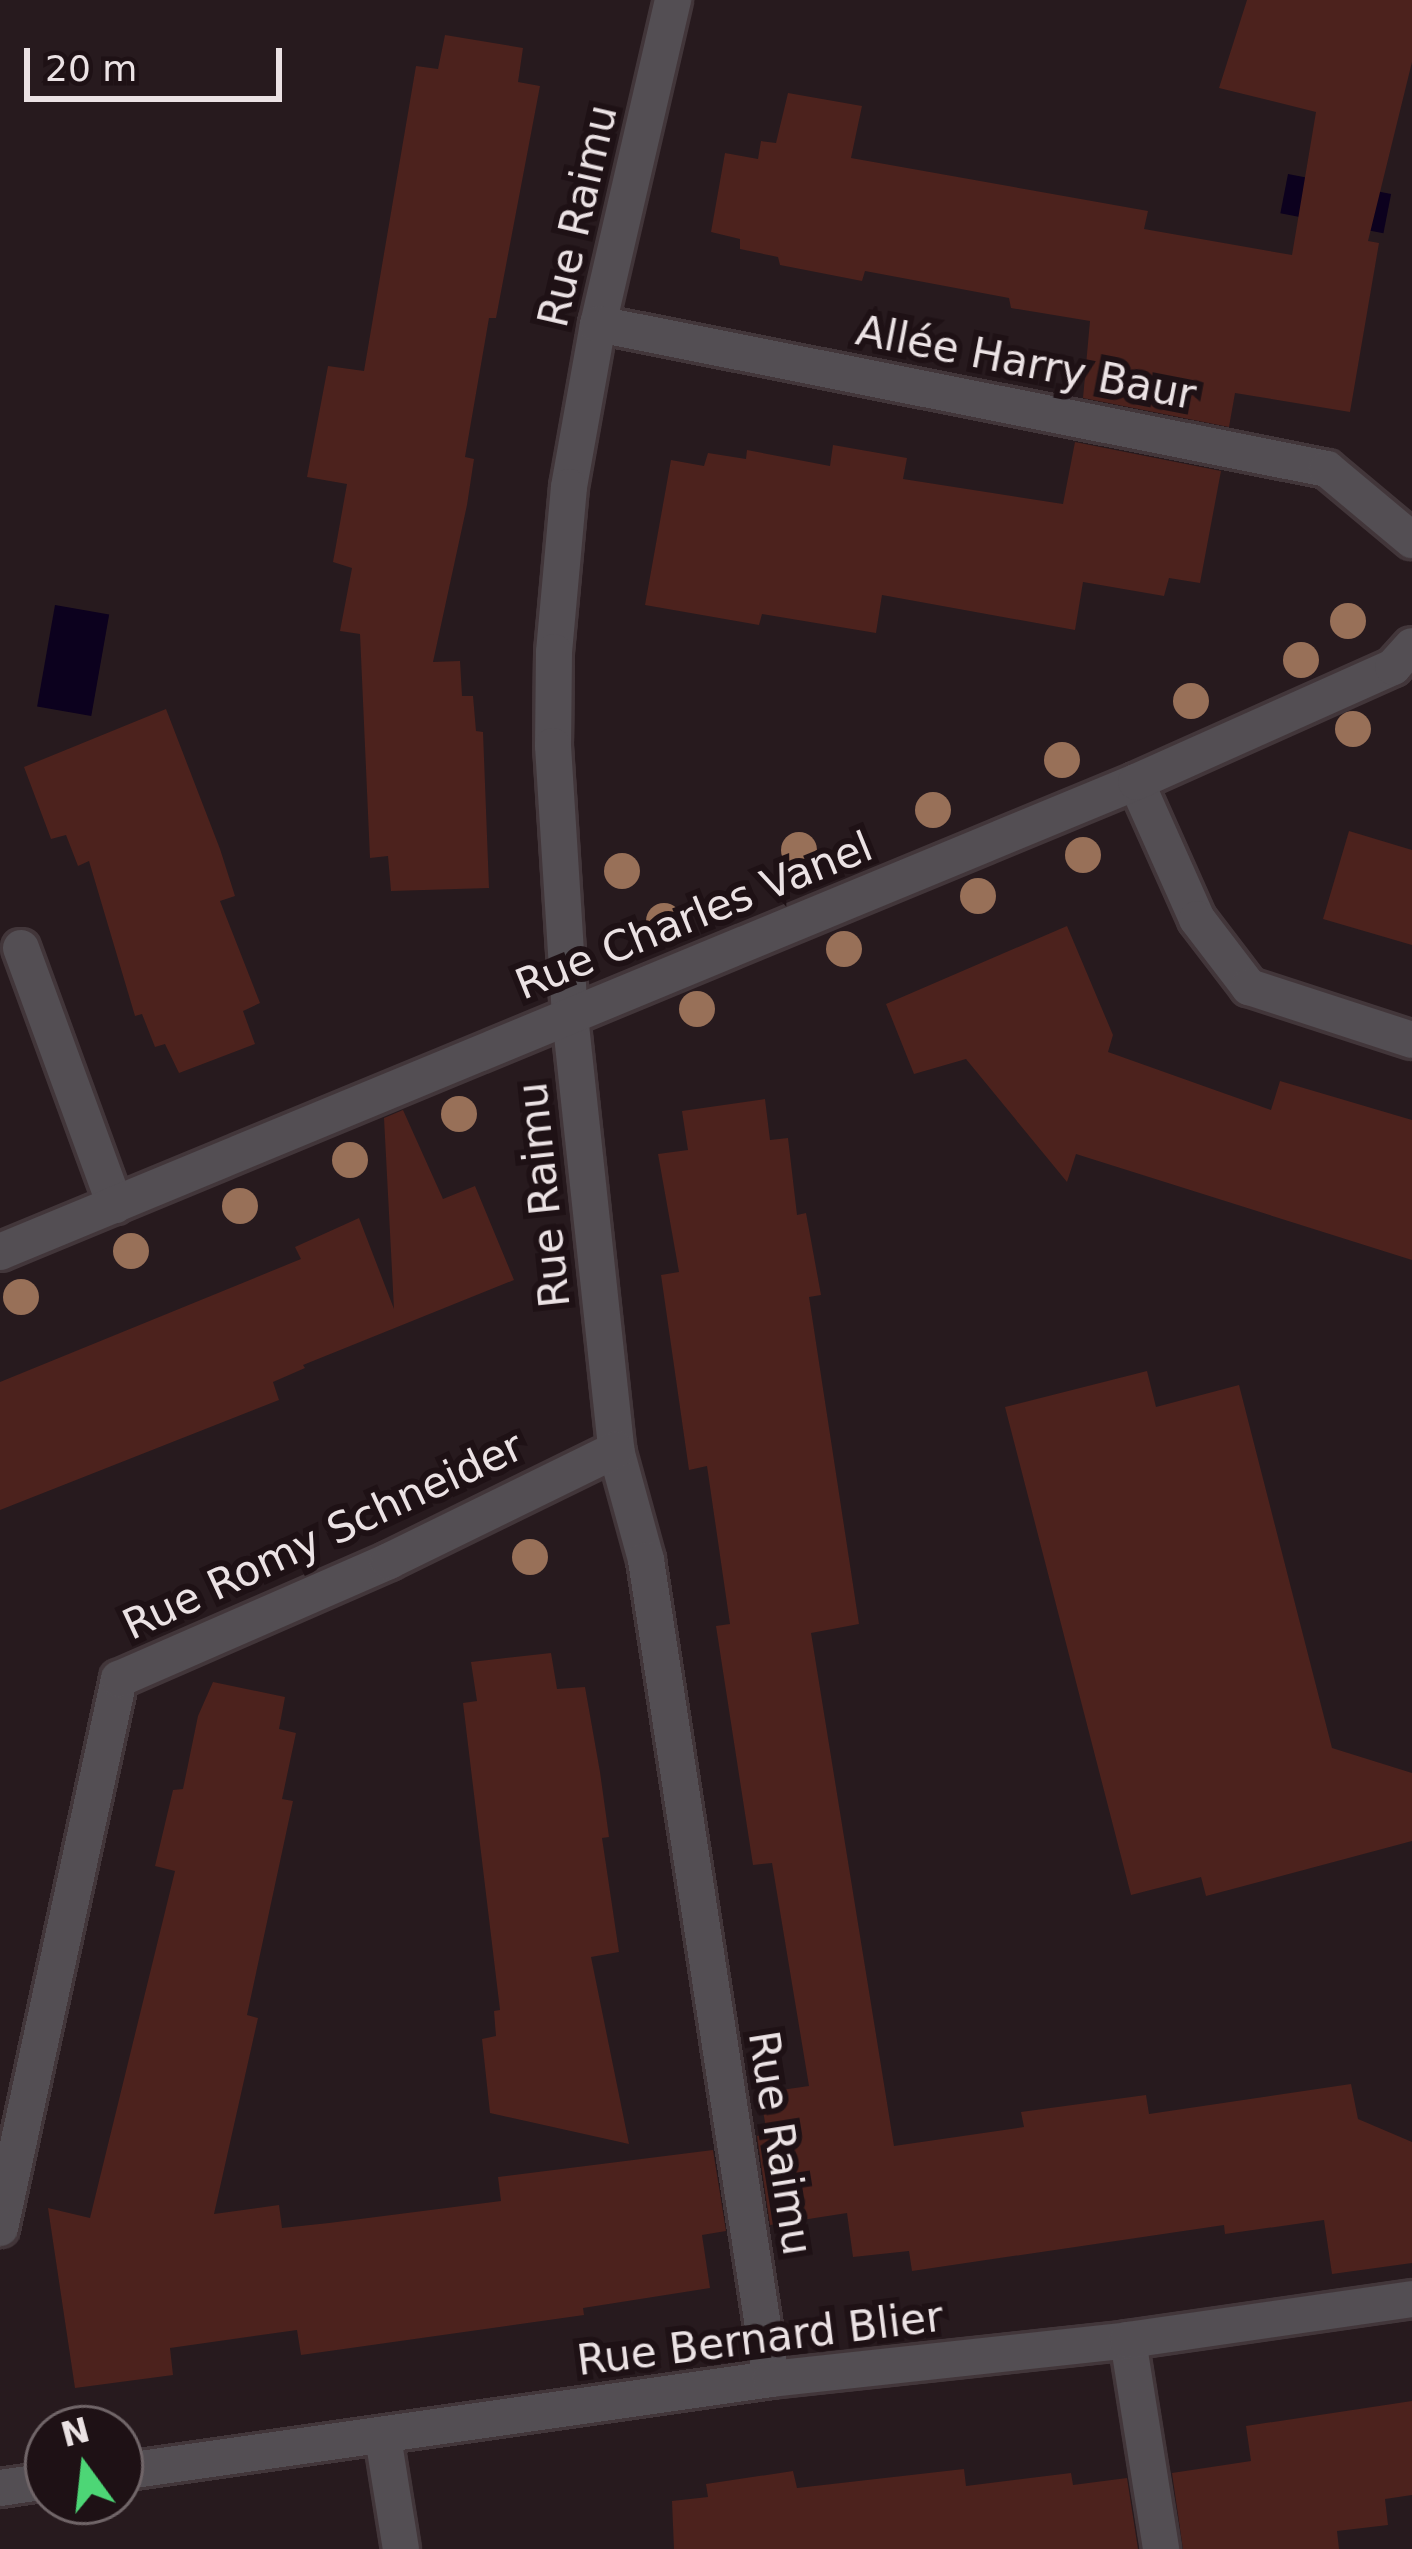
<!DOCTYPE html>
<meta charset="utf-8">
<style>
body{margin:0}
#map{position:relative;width:1412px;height:2549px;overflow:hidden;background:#271a1e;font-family:"DejaVu Sans",sans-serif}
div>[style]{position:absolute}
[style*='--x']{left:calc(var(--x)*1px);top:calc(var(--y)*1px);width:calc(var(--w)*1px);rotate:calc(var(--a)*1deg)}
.water>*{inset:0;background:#0c011e;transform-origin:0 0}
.building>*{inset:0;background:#4c221d}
.roads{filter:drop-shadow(3px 0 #42363a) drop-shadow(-3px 0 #42363a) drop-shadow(0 3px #42363a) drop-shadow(0 -3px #42363a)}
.street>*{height:36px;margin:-18px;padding:0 18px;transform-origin:18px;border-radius:18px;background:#534e53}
.trees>*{width:36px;height:36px;margin:-18px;border-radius:50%;background:#987058}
span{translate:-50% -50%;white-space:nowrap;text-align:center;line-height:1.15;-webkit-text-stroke:12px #1e1115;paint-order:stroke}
.street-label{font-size:42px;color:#ebe2e4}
.north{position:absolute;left:24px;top:2405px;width:120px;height:120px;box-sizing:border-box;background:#1e1115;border:3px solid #706568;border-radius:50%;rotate:345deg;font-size:33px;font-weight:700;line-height:48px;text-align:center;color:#ebe2e4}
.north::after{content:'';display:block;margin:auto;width:42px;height:54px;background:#4dd676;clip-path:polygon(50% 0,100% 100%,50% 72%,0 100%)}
.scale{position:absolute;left:24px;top:48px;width:258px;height:54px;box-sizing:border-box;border:6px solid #ebe2e4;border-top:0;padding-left:15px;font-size:36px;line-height:42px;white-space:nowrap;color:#ebe2e4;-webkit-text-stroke:9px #1e1115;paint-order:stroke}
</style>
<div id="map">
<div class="water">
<div style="left:1288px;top:174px;width:105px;height:40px;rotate:11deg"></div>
<div style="left:55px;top:605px;width:55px;height:103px;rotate:10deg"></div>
</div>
<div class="building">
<div style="clip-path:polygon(1247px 0,1412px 0,1412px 62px,1368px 241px,1379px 243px,1350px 412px,1235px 393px,1229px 427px,1083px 398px,1090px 321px,1011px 308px,1009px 298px,865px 271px,862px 281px,780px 265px,778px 257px,740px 249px,740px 239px,711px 232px,725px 153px,758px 159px,761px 141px,776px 143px,788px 93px,862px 106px,851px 158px,1148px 211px,1144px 229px,1292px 255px,1316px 112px,1219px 88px)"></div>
<div style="clip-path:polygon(445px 35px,523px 48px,518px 82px,540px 86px,496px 318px,489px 318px,465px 457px,474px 459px,467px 505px,433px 662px,460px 661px,462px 696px,473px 696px,476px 731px,483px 732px,489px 888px,391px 891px,388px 856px,370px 858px,360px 634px,340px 631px,352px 568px,333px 562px,347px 484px,307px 477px,328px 366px,364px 371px,416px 66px,438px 69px)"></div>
<div style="clip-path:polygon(1075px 442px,1221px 471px,1200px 583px,1169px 578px,1164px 596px,1083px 582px,1075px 630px,882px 595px,876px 633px,762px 614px,759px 625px,645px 605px,671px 460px,704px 466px,708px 453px,746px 459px,747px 450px,830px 466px,833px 445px,907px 458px,903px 479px,1063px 504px)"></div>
<div style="clip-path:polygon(166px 709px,220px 849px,235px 896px,220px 901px,260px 1003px,243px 1011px,255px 1044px,179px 1073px,165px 1044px,155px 1047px,142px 1014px,135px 1016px,89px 861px,78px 866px,66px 835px,51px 839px,24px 767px)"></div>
<div style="clip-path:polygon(1349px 831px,1412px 850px,1412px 945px,1323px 919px)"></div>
<div style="clip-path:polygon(1067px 926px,1113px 1035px,1108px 1052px,1271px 1110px,1280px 1081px,1412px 1120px,1412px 1260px,1076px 1154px,1067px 1182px,966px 1059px,914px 1074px,886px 1004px)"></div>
<div style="clip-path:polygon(765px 1099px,770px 1140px,788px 1138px,797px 1215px,806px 1213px,821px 1295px,809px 1297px,859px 1624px,811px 1633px,894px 2146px,1024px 2127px,1021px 2112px,1146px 2095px,1149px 2114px,1351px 2084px,1358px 2119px,1412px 2142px,1412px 2263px,1332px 2274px,1324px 2220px,1225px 2234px,1224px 2225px,912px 2271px,909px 2251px,853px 2257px,847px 2213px,770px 2225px,757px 2136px,767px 2134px,760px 2093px,809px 2086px,772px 1863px,753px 1865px,716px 1626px,730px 1624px,707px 1466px,689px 1470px,661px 1275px,679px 1272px,658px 1154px,688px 1150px,682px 1111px)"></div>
<div style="clip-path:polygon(403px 1110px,443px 1199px,475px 1186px,514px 1280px,303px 1365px,305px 1368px,273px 1382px,279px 1400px,0 1510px,0 1382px,301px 1259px,295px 1247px,359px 1218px,394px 1309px,384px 1118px)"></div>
<div style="clip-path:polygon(1147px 1371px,1156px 1407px,1239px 1385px,1332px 1748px,1412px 1773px,1412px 1841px,1206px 1896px,1201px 1877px,1131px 1895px,1005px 1407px)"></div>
<div style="clip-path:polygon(551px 1653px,557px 1689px,585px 1687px,600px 1772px,609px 1837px,602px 1838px,619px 1952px,591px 1957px,629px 2144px,490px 2113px,482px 2039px,496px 2036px,494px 2011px,500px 2010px,463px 1703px,477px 1701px,471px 1662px)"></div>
<div style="clip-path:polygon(213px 1682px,285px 1697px,279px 1729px,296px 1733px,282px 1799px,293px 1801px,247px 2015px,258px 2018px,214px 2214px,279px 2205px,282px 2228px,329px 2223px,501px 2201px,498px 2177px,713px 2150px,726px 2231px,702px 2235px,710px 2288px,583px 2308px,584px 2315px,301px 2355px,297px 2330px,170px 2348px,173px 2375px,75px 2388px,48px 2208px,90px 2218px,175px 1871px,155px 1866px,173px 1790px,183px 1789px,198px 1716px)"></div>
<div style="clip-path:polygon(1412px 2401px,1412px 2495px,1385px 2499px,1388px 2525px,1337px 2531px,1339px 2549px,1183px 2549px,1172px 2473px,1251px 2461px,1246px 2426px)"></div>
<div style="clip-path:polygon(964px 2469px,966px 2486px,1071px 2473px,1073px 2485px,1127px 2478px,1138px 2549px,674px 2549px,672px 2501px,708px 2497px,706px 2484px,793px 2471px,797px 2488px)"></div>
</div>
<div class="roads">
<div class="street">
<div style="--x:673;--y:0;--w:333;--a:103"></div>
<div style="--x:598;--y:324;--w:166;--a:100.1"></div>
<div style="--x:569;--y:487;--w:166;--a:95.2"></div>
<div style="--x:554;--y:652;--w:94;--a:90.6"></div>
<div style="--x:553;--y:746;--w:271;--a:86.4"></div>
<div style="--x:570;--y:1016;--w:436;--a:83.9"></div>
<div style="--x:616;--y:1450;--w:114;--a:74.7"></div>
<div style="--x:646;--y:1560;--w:828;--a:81.32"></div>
<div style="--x:598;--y:324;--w:743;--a:11.25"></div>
<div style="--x:1327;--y:469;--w:111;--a:39.9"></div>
<div style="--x:1136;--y:782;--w:150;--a:66"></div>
<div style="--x:1197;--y:919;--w:86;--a:52.6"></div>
<div style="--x:1249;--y:987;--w:171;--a:18"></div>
<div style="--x:21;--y:948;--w:274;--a:69.9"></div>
<div style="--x:0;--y:1252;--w:1229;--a:-22.48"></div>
<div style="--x:1136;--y:782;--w:282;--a:-24.1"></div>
<div style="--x:1393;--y:667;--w:28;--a:-48"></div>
<div style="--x:0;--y:2228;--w:562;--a:-77.77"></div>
<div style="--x:119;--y:1679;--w:295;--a:-23.6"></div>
<div style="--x:389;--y:1561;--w:253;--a:-26.1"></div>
<div style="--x:1128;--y:2340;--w:212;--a:81"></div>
<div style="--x:383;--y:2437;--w:113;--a:80.9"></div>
<div style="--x:120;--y:2472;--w:658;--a:-8.13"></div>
<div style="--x:771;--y:2379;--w:359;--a:-6.2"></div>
<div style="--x:1128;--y:2340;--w:287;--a:-8.2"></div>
<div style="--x:0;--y:2488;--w:49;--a:-8.3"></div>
</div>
</div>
<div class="trees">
<div style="left:1348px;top:621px"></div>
<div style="left:1301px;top:660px"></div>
<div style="left:1191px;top:701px"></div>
<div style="left:1353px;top:729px"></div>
<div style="left:1062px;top:760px"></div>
<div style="left:933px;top:810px"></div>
<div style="left:799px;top:850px"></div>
<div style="left:1083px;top:855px"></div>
<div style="left:622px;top:871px"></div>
<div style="left:978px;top:896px"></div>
<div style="left:664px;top:921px"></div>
<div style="left:844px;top:949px"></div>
<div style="left:697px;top:1009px"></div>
<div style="left:459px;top:1114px"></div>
<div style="left:350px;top:1160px"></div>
<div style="left:240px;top:1206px"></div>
<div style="left:131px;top:1251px"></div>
<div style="left:21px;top:1297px"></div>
<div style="left:530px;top:1557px"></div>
</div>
<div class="street-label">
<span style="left:578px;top:216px;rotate:-77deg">Rue Raimu</span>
<span style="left:1026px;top:363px;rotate:11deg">Allée Harry Baur</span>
<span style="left:694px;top:916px;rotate:-22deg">Rue Charles Vanel</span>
<span style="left:544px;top:1195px;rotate:-96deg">Rue Raimu</span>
<span style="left:323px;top:1536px;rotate:-25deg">Rue Romy Schneider</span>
<span style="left:780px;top:2143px;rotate:81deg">Rue Raimu</span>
<span style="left:760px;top:2339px;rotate:-7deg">Rue Bernard Blier</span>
</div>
<div class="north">N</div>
<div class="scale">20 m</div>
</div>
